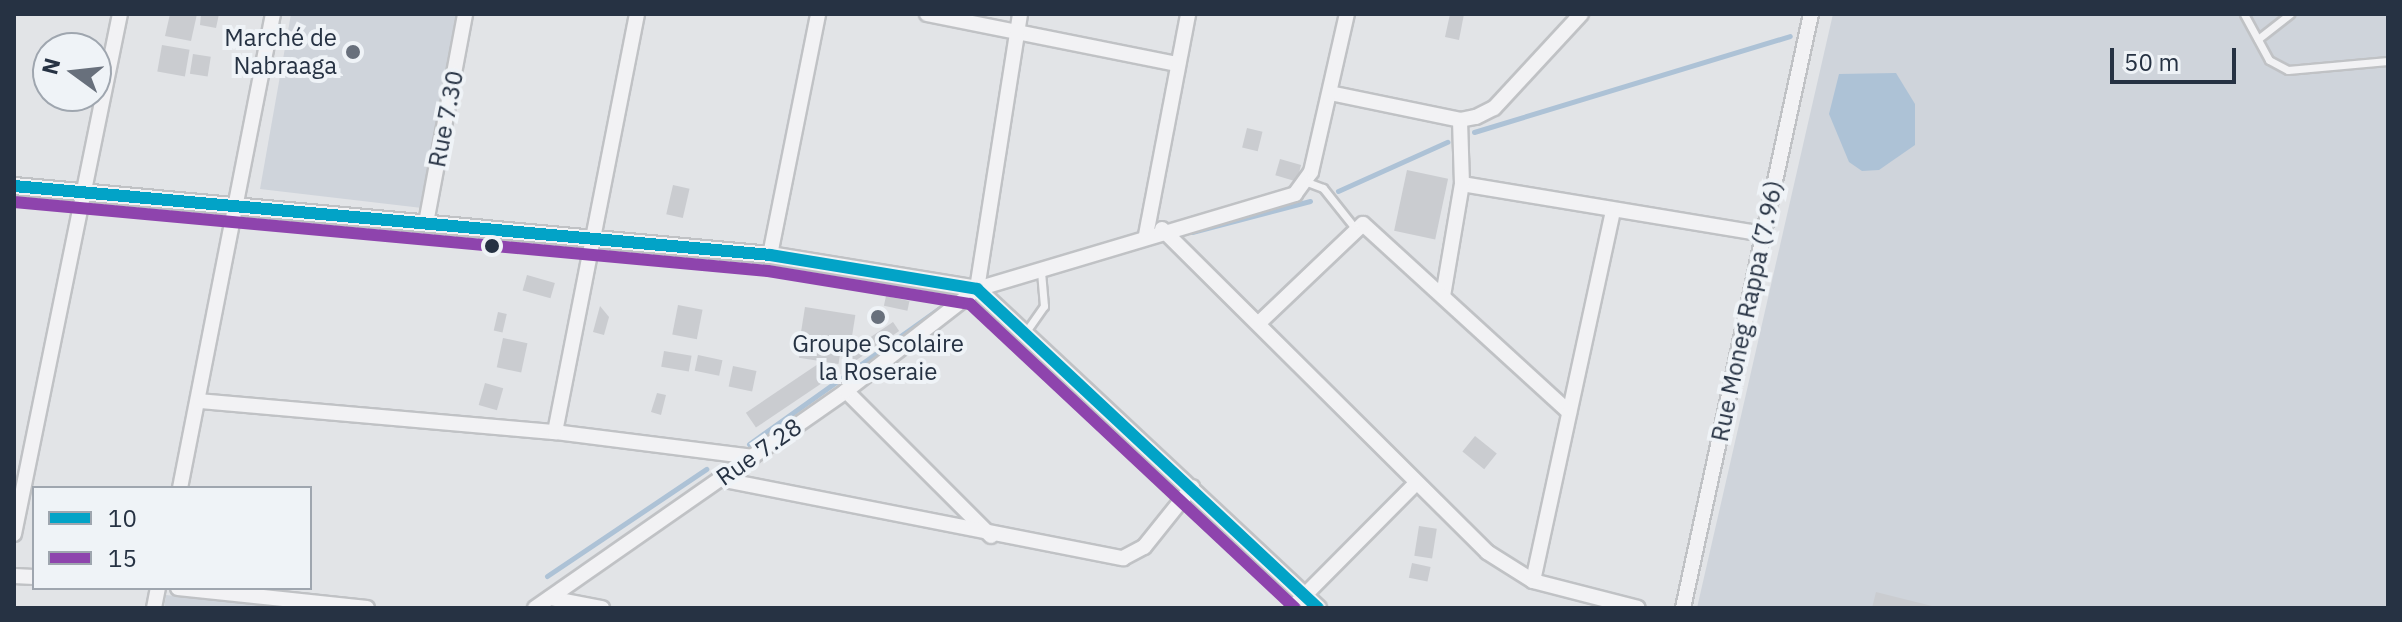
<!DOCTYPE html>
<meta charset="utf-8">
<style>
body{margin:0}
#map{position:relative;width:2402px;height:622px;overflow:hidden;background:#e2e4e7;font-family:"IBM Plex Sans",sans-serif}
div>[style]{position:absolute}
[style*='--x']{left:calc(var(--x)*1px);top:calc(var(--y)*1px);width:calc(var(--w)*1px);rotate:calc(var(--a)*1deg)}
.built>*{inset:0;background:#cfd4db}
.water>*{inset:0;background:#adc2d6}
.stream>*{height:5px;margin:-2.5px;padding:0 2.5px;transform-origin:2.5px;border-radius:2.5px;background:#adc2d6}
.building>*{inset:0;background:#caccd0;transform-origin:0 0}
.roads{filter:drop-shadow(2px 0 #c0c2c5) drop-shadow(-2px 0 #c0c2c5) drop-shadow(0 2px #c0c2c5) drop-shadow(0 -2px #c0c2c5)}
.service>*{height:7px;margin:-3.5px;padding:0 3.5px;transform-origin:3.5px;border-radius:3.5px;background:#f2f2f4}
.minor>*{height:14px;margin:-7px;padding:0 7px;transform-origin:7px;border-radius:7px;background:#f2f2f4}
.tertiary>*{height:16px;margin:-8px;padding:0 8px;transform-origin:8px;border-radius:8px;background:#f2f2f4}
.bus-1>*{height:12px;margin:-6px;padding:0 6px;transform-origin:6px;border-radius:6px;background:#02a3c7}
.bus-2>*{height:12px;margin:-6px;padding:0 6px;transform-origin:6px;border-radius:6px;background:#8e44ad}
.dots>*{width:22px;height:22px;translate:-50% -50%;box-sizing:border-box;border:4px solid #eff3f7;border-radius:50%}
span{translate:-50% -50%;white-space:nowrap;text-align:center;line-height:1.15;-webkit-text-stroke:8px #eff3f7;paint-order:stroke}
.poi-label{font-size:24px;color:#263243}
.right{translate:-100% -50%;text-align:right}
.street-label{font-size:24px;color:#263243}
.frame{position:absolute;inset:0;border:16px solid #263243;pointer-events:none}
.legend{position:absolute;left:32px;top:486px;width:280px;height:104px;box-sizing:border-box;background:#eff3f7;border:2px solid #9fa6af;margin:0;padding:10px 14px;list-style:none;font-size:24px;color:#263243}
.legend li{display:flex;align-items:center;gap:16px;height:40px}
.legend b{width:40px;border:2px solid #9fa6af}
.north{position:absolute;left:32px;top:32px;width:80px;height:80px;box-sizing:border-box;background:#eff3f7;border:2px solid #9fa6af;border-radius:50%;rotate:285deg;font-size:22px;font-weight:700;line-height:32px;text-align:center;color:#263243}
.north::after{content:'';display:block;margin:auto;width:28px;height:36px;background:#68707c;clip-path:polygon(50% 0,100% 100%,50% 72%,0 100%)}
.scale{position:absolute;left:2110px;top:48px;width:126px;height:36px;box-sizing:border-box;border:4px solid #263243;border-top:0;padding-left:10px;font-size:24px;line-height:28px;white-space:nowrap;color:#263243;-webkit-text-stroke:6px #eff3f7;paint-order:stroke}
</style>
<div id="map">
<div class="built">
<div style="clip-path:polygon(291px 14px,460px 14px,422px 208px,260px 189px)"></div>
<div style="clip-path:polygon(1833px 14px,2388px 14px,2388px 608px,1697px 608px)"></div>
<div style="clip-path:polygon(166px 595px,288px 608px,164px 608px)"></div>
</div>
<div class="water">
<div style="clip-path:polygon(1896px 73px,1915px 104px,1915px 145px,1879px 170px,1862px 171px,1849px 162px,1829px 114px,1839px 74px)"></div>
</div>
<div class="stream">
<div style="--x:1474;--y:132;--w:330;--a:-16.9"></div>
<div style="--x:1338;--y:191;--w:120;--a:-24.2"></div>
<div style="--x:1192;--y:232;--w:122;--a:-14.7"></div>
<div style="--x:749;--y:444;--w:236;--a:-35.5"></div>
<div style="--x:547;--y:576;--w:192;--a:-33.9"></div>
</div>
<div class="building">
<div style="clip-path:polygon(170px 14px,197px 14px,191px 41px,165px 36px)"></div>
<div style="clip-path:polygon(201px 14px,219px 14px,216px 28px,200px 25px)"></div>
<div style="clip-path:polygon(1450px 14px,1464px 14px,1459px 40px,1445px 37px)"></div>
<div style="left:162px;top:45px;width:28px;height:27px;rotate:10deg"></div>
<div style="left:193px;top:54px;width:18px;height:20px;rotate:9deg"></div>
<div style="left:1247px;top:128px;width:16px;height:20px;rotate:14deg"></div>
<div style="left:1280px;top:159px;width:22px;height:17px;rotate:16deg"></div>
<div style="left:1407px;top:170px;width:42px;height:62px;rotate:12deg"></div>
<div style="left:673px;top:185px;width:17px;height:30px;rotate:13deg"></div>
<div style="left:527px;top:275px;width:29px;height:16px;rotate:16deg"></div>
<div style="left:886px;top:296px;width:24px;height:10px;rotate:12deg"></div>
<div style="left:678px;top:305px;width:25px;height:30px;rotate:11deg"></div>
<div style="clip-path:polygon(600px 306px,609px 317px,604px 335px,593px 332px)"></div>
<div style="left:805px;top:307px;width:51px;height:32px;rotate:9deg"></div>
<div style="left:498px;top:312px;width:9px;height:19px;rotate:13deg"></div>
<div style="left:893px;top:322px;width:11px;height:55px;rotate:56deg"></div>
<div style="left:503px;top:338px;width:25px;height:30px;rotate:12deg"></div>
<div style="left:801px;top:345px;width:40px;height:13px;rotate:9deg"></div>
<div style="left:664px;top:351px;width:28px;height:16px;rotate:10deg"></div>
<div style="left:698px;top:355px;width:25px;height:16px;rotate:12deg"></div>
<div style="left:818px;top:364px;width:18px;height:87px;rotate:56deg"></div>
<div style="left:733px;top:366px;width:24px;height:21px;rotate:12deg"></div>
<div style="left:485px;top:383px;width:19px;height:23px;rotate:16deg"></div>
<div style="clip-path:polygon(657px 393px,666px 395px,661px 415px,651px 412px)"></div>
<div style="left:1475px;top:436px;width:28px;height:20px;rotate:39deg"></div>
<div style="left:1419px;top:526px;width:18px;height:30px;rotate:9deg"></div>
<div style="left:1412px;top:563px;width:19px;height:15px;rotate:12deg"></div>
<div style="clip-path:polygon(1876px 592px,1936px 607px,1935px 608px,1872px 608px)"></div>
</div>
<div class="roads">
<div class="service">
<div style="--x:2244;--y:14;--w:52;--a:61.5"></div>
<div style="--x:2269;--y:60;--w:21;--a:28"></div>
<div style="--x:2288;--y:70;--w:100;--a:-5.1"></div>
<div style="--x:2258;--y:39;--w:41;--a:-38"></div>
<div style="--x:1307;--y:182;--w:17;--a:21"></div>
<div style="--x:1323;--y:188;--w:50;--a:51.5"></div>
<div style="--x:1025;--y:333;--w:33;--a:-55"></div>
<div style="--x:1044;--y:306;--w:36;--a:-95"></div>
</div>
<div class="minor">
<div style="--x:927;--y:14;--w:256;--a:11.3"></div>
<div style="--x:1330;--y:93;--w:133;--a:11.7"></div>
<div style="--x:1460;--y:120;--w:16;--a:-11"></div>
<div style="--x:1476;--y:117;--w:20;--a:-27"></div>
<div style="--x:1494;--y:108;--w:128;--a:-47.2"></div>
<div style="--x:1462;--y:184;--w:305;--a:9.4"></div>
<div style="--x:426;--y:223;--w:213;--a:-79.4"></div>
<div style="--x:1162;--y:229;--w:458;--a:44.8"></div>
<div style="--x:1487;--y:552;--w:54;--a:32.2"></div>
<div style="--x:1533;--y:581;--w:108;--a:14.4"></div>
<div style="--x:1146;--y:235;--w:225;--a:-79.2"></div>
<div style="--x:770;--y:255;--w:246;--a:-78.7"></div>
<div style="--x:977;--y:289;--w:278;--a:-81.1"></div>
<div style="--x:1443;--y:296;--w:114;--a:-80.4"></div>
<div style="--x:1462;--y:184;--w:64;--a:-91.8"></div>
<div style="--x:1260;--y:322;--w:142;--a:-43.6"></div>
<div style="--x:1363;--y:224;--w:279;--a:42.4"></div>
<div style="--x:846;--y:391;--w:205;--a:45"></div>
<div style="--x:199;--y:401;--w:357;--a:5"></div>
<div style="--x:555;--y:432;--w:199;--a:7.2"></div>
<div style="--x:555;--y:432;--w:426;--a:-78.9"></div>
<div style="--x:719;--y:479;--w:412;--a:11.1"></div>
<div style="--x:1123;--y:558;--w:24;--a:-28"></div>
<div style="--x:1144;--y:547;--w:77;--a:-51.3"></div>
<div style="--x:180;--y:488;--w:483;--a:-78.9"></div>
<div style="--x:14;--y:534;--w:531;--a:-78.48"></div>
<div style="--x:14;--y:576;--w:20;--a:3"></div>
<div style="--x:1533;--y:581;--w:379;--a:-77.8"></div>
<div style="--x:178;--y:588;--w:190;--a:6"></div>
<div style="--x:550;--y:598;--w:53;--a:10.9"></div>
<div style="--x:154;--y:608;--w:20;--a:-79"></div>
<div style="--x:535;--y:608;--w:379;--a:-34.9"></div>
<div style="--x:846;--y:391;--w:166;--a:-37.9"></div>
<div style="--x:977;--y:289;--w:332;--a:-16.6"></div>
<div style="--x:1295;--y:194;--w:27;--a:-54"></div>
<div style="--x:1311;--y:172;--w:162;--a:-77.2"></div>
<div style="--x:1292;--y:608;--w:175;--a:-45.2"></div>
<div style="--x:1683;--y:608;--w:608;--a:-77.84"></div>
</div>
<div class="tertiary">
<div style="--x:14;--y:186;--w:759;--a:5.21"></div>
<div style="--x:770;--y:255;--w:210;--a:9.3"></div>
<div style="--x:977;--y:289;--w:467;--a:43.1"></div>
</div>
</div>
<div class="bus-1">
<div style="--x:14;--y:186;--w:759;--a:5.21"></div>
<div style="--x:770;--y:255;--w:210;--a:9.3"></div>
<div style="--x:977;--y:289;--w:467;--a:43.1"></div>
</div>
<div class="bus-2">
<div style="--x:14;--y:202;--w:757;--a:5.23"></div>
<div style="--x:768;--y:271;--w:205;--a:9.3"></div>
<div style="--x:970;--y:304;--w:445;--a:43.1"></div>
</div>
<div class="dots">
<div style="left:353px;top:52px;background:#68707c"></div>
<div style="left:492px;top:246px;background:#263243"></div>
<div style="left:878px;top:317px;background:#68707c"></div>
</div>
<div class="poi-label">
<span class="right" style="left:337px;top:52px">Marché de<br>Nabraaga</span>
<span style="left:878px;top:358px">Groupe Scolaire<br>la Roseraie</span>
</div>
<div class="street-label">
<span style="left:446px;top:119px;rotate:-79deg">Rue 7.30</span>
<span style="left:1747px;top:311px;rotate:-78deg">Rue Moneg Rappa (7.96)</span>
<span style="left:759px;top:452px;rotate:-35deg">Rue 7.28</span>
</div>
<div class="frame"></div>
<ul class="legend">
<li><b style="height:10px;background:#02a3c7"></b>10</li>
<li><b style="height:10px;background:#8e44ad"></b>15</li>
</ul>
<div class="north">N</div>
<div class="scale">50 m</div>
</div>
